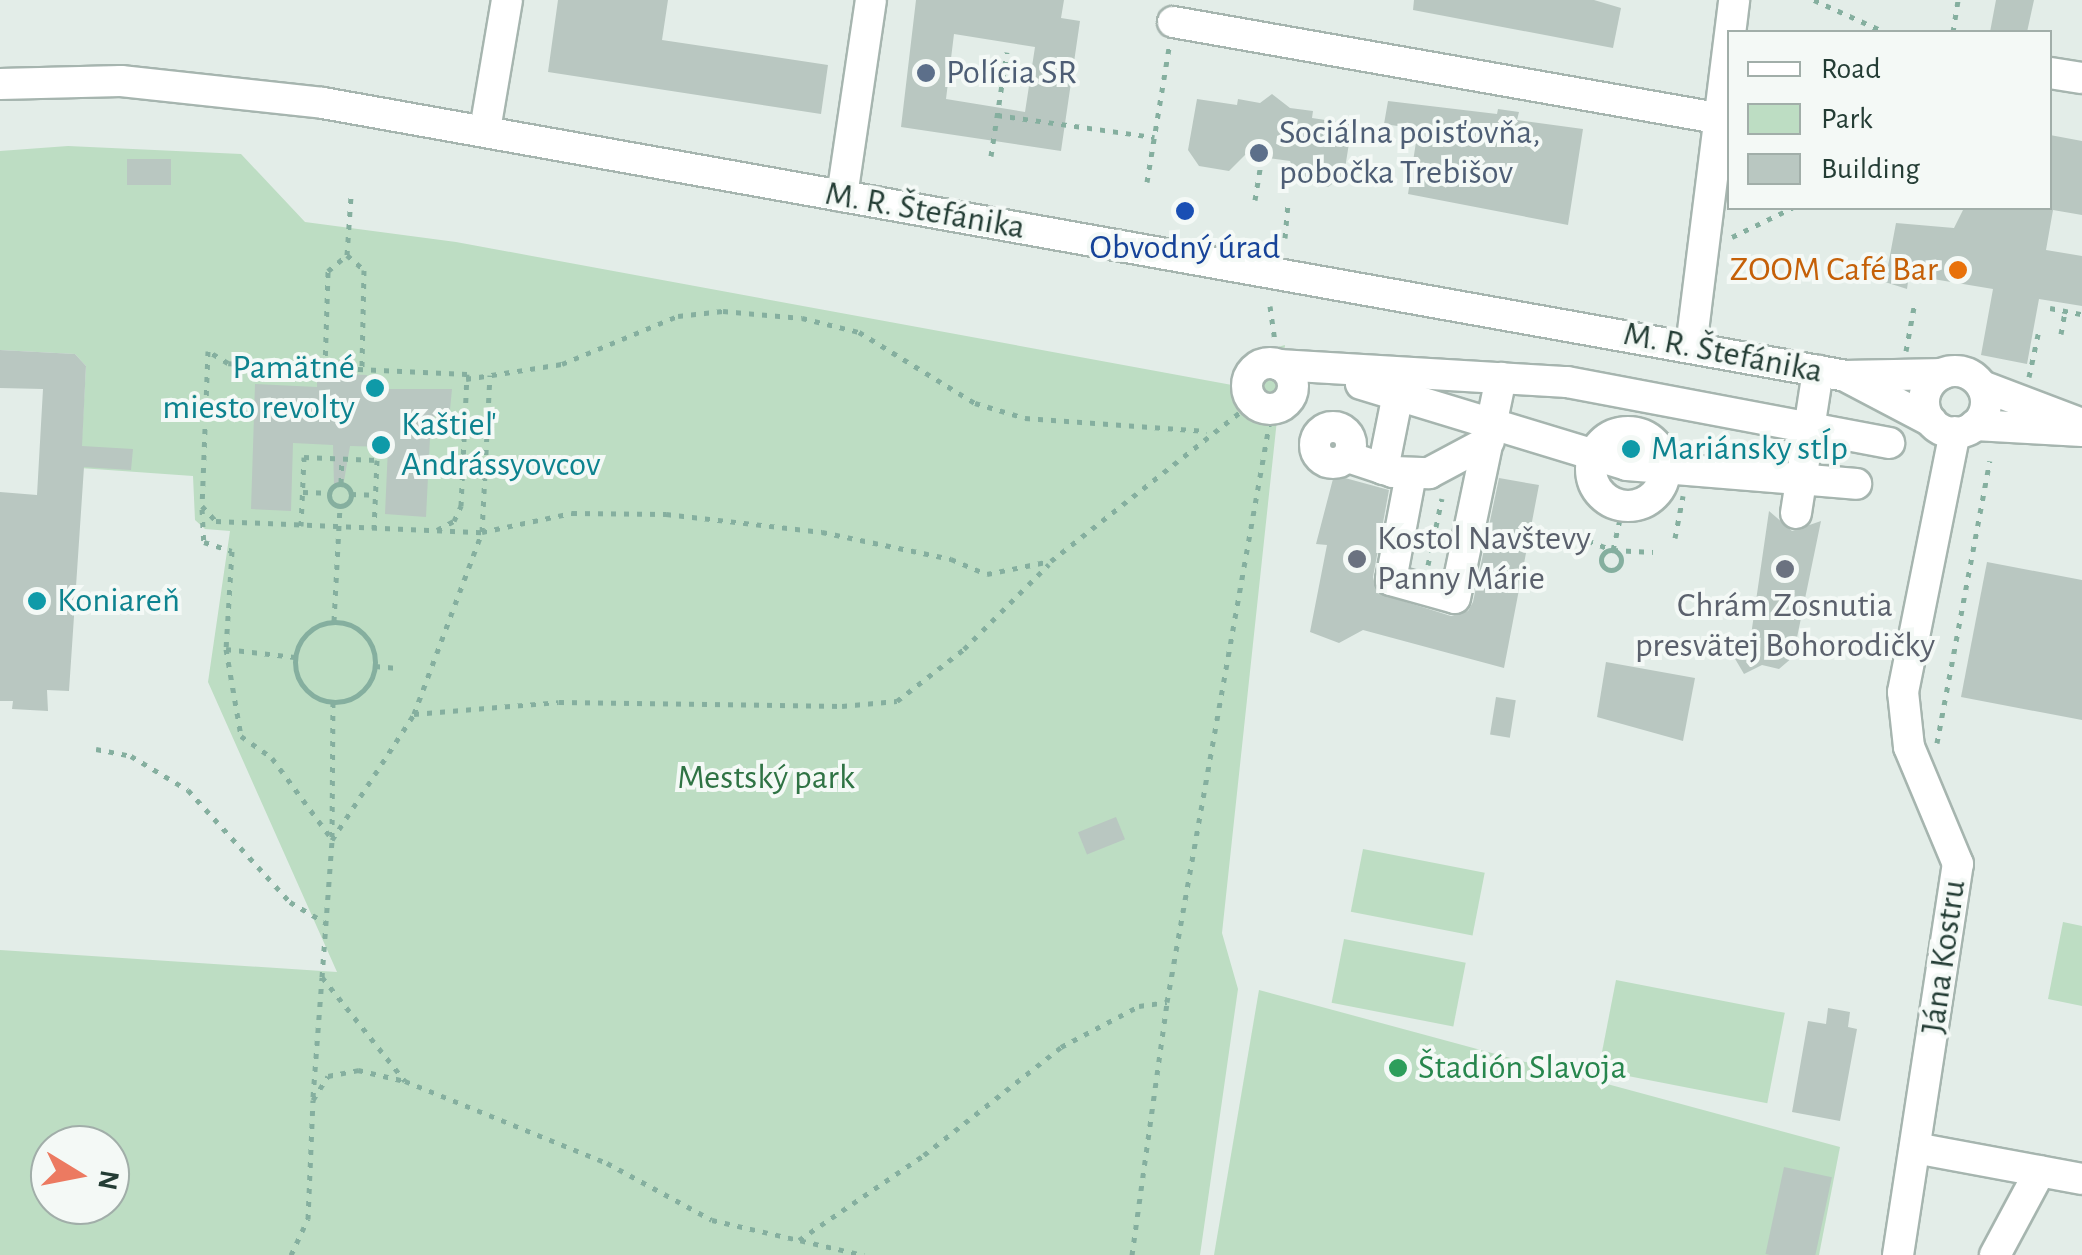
<!DOCTYPE html>
<meta charset="utf-8">
<style>
body{margin:0}
#map{position:relative;width:2082px;height:1255px;overflow:hidden;background:#e3ede8;font-family:"Alegreya Sans",sans-serif}
div>[style]{position:absolute}
[style*='--x']{left:calc(var(--x)*1px);top:calc(var(--y)*1px);width:calc(var(--w)*1px);rotate:calc(var(--a)*1deg)}
.green>*{inset:0;background:#bdddc3;transform-origin:0 0}
.building>*{inset:0;background:#b9c7c1;transform-origin:0 0}
.path>*{height:5px;margin-top:-2.5px;transform-origin:0;background:repeating-linear-gradient(90deg,#85af9f 0 5px,transparent 0 13px)}
.path>.ring{margin:-2.5px;padding:0;box-sizing:content-box;background:none;border:5px solid #85af9f;border-radius:50%}
.roads{filter:drop-shadow(2px 0 #a6b5af) drop-shadow(-2px 0 #a6b5af) drop-shadow(0 2px #a6b5af) drop-shadow(0 -2px #a6b5af)}
.minor>*{height:30px;margin:-15px;padding:0 15px;transform-origin:15px;border-radius:15px;background:#fff}
.minor>.ring{margin:-15px;padding:0;box-sizing:content-box;background:none;border:30px solid #fff;border-radius:50%}
.dots>*{width:28px;height:28px;translate:-50% -50%;box-sizing:border-box;border:5px solid #f4f9f6;border-radius:50%}
span{translate:-50% -50%;white-space:nowrap;text-align:center;line-height:1.15;-webkit-text-stroke:8px #f4f9f6;paint-order:stroke}
.service-label{font-size:35px;color:#4e5e75}
.left{translate:0 -50%;text-align:left}
.street-label{font-size:35px;color:#243d35}
.transit-label{font-size:35px;color:#164399}
.food-label{font-size:35px;color:#c56008}
.right{translate:-100% -50%;text-align:right}
.culture-label{font-size:35px;color:#0d838f}
.worship-label{font-size:35px;color:#5b616d}
.park-label{font-size:35px;color:#2f7344}
.leisure-label{font-size:35px;color:#27864d}
.legend{position:absolute;left:1727px;top:30px;width:325px;height:180px;box-sizing:border-box;background:#f4f9f6;border:2px solid #a1aea9;margin:0;padding:12px 18px;list-style:none;font-size:30px;color:#243d35}
.legend li{display:flex;align-items:center;gap:20px;height:50px}
.legend b{width:50px;border:2px solid #a1aea9}
.north{position:absolute;left:30px;top:1125px;width:100px;height:100px;box-sizing:border-box;background:#f4f9f6;border:2px solid #a1aea9;border-radius:50%;rotate:100deg;font-size:28px;font-weight:700;line-height:40px;text-align:center;color:#243d35}
.north::after{content:'';display:block;margin:auto;width:35px;height:45px;background:#ec7a61;clip-path:polygon(50% 0,100% 100%,50% 72%,0 100%)}
</style>
<div id="map">
<div class="green">
<div style="clip-path:polygon(evenodd,68px 146px,241px 154px,305px 222px,456px 242px,1232px 385px,1254px 354px,1285px 345px,1222px 933px,1238px 989px,1200px 1255px,0 1255px,0 950px,337px 972px,208px 682px,230px 531px,205px 529px,195px 520px,193px 476px,80px 468px,86px 366px,75px 354px,0 350px,0 151px,68px 146px,50px 1145px,110px 1145px,110px 1205px,50px 1205px,50px 1145px)"></div>
<div style="left:1363px;top:849px;width:124px;height:64px;rotate:11deg"></div>
<div style="clip-path:polygon(2063px 922px,2082px 926px,2082px 1006px,2048px 999px)"></div>
<div style="left:1344px;top:939px;width:124px;height:65px;rotate:11deg"></div>
<div style="left:1616px;top:980px;width:172px;height:92px;rotate:11deg"></div>
<div style="clip-path:polygon(1259px 990px,1840px 1147px,1819px 1255px,1214px 1255px)"></div>
</div>
<div class="building">
<div style="clip-path:polygon(558px 0,668px 0,662px 40px,828px 65px,821px 114px,548px 72px)"></div>
<div style="clip-path:polygon(evenodd,916px 0,1064px 0,1061px 18px,1080px 21px,1061px 151px,901px 127px,916px 0,954px 34px,1035px 47px,1025px 112px,946px 99px,954px 34px)"></div>
<div style="clip-path:polygon(1414px 0,1594px 0,1621px 8px,1613px 48px,1413px 10px)"></div>
<div style="clip-path:polygon(1996px 0,2034px 0,2027px 32px,1990px 32px)"></div>
<div style="clip-path:polygon(1272px 94px,1290px 108px,1313px 111px,1312px 118px,1352px 124px,1344px 175px,1328px 187px,1299px 182px,1290px 161px,1245px 155px,1229px 171px,1199px 166px,1188px 150px,1197px 99px,1237px 105px,1238px 99px,1260px 103px)"></div>
<div style="clip-path:polygon(1388px 101px,1497px 114px,1498px 109px,1519px 112px,1517px 120px,1583px 129px,1568px 225px,1408px 194px,1418px 129px,1384px 124px)"></div>
<div style="clip-path:polygon(2050px 135px,2082px 141px,2082px 215px,2053px 210px,2046px 250px,2082px 256px,2082px 306px,2039px 299px,2027px 364px,1981px 355px,1993px 289px,1909px 275px,1907px 289px,1885px 282px,1896px 223px,1954px 228px,1964px 208px,2050px 208px)"></div>
<div style="left:127px;top:159px;width:44px;height:26px"></div>
<div style="clip-path:polygon(0 350px,75px 354px,86px 366px,82px 446px,133px 449px,131px 470px,84px 467px,69px 691px,47px 690px,48px 711px,12px 709px,13px 701px,0 701px,0 492px,37px 495px,43px 389px,0 388px)"></div>
<div style="clip-path:polygon(317px 373px,367px 375px,366px 389px,452px 389px,450px 410px,431px 418px,426px 517px,385px 514px,388px 447px,350px 446px,343px 487px,334px 486px,333px 445px,293px 443px,291px 511px,251px 509px,255px 384px,317px 387px)"></div>
<div style="clip-path:polygon(1334px 475px,1389px 490px,1373px 577px,1377px 593px,1451px 616px,1468px 611px,1473px 602px,1499px 478px,1539px 485px,1504px 668px,1363px 630px,1339px 643px,1310px 632px,1327px 545px,1316px 544px)"></div>
<div style="clip-path:polygon(1769px 511px,1792px 531px,1821px 521px,1793px 657px,1779px 669px,1762px 665px,1744px 674px,1734px 657px,1749px 649px)"></div>
<div style="clip-path:polygon(1987px 562px,2082px 580px,2082px 720px,1961px 697px)"></div>
<div style="clip-path:polygon(1606px 662px,1695px 678px,1683px 741px,1597px 717px)"></div>
<div style="left:1496px;top:697px;width:20px;height:38px;rotate:9deg"></div>
<div style="left:1116px;top:817px;width:24px;height:41px;rotate:68deg"></div>
<div style="clip-path:polygon(1828px 1008px,1850px 1012px,1848px 1027px,1857px 1029px,1840px 1121px,1792px 1112px,1808px 1021px,1826px 1024px)"></div>
<div style="left:1784px;top:1167px;width:49px;height:89px;rotate:12deg"></div>
</div>
<div class="path">
<div style="--x:1814;--y:0;--w:78;--a:24.3"></div>
<div style="--x:1953;--y:32;--w:32;--a:-81"></div>
<div style="--x:997;--y:115;--w:159;--a:8"></div>
<div style="--x:991;--y:156;--w:105;--a:-81.3"></div>
<div style="--x:1147;--y:182;--w:137;--a:-80.7"></div>
<div style="--x:1255;--y:200;--w:44;--a:-80.8"></div>
<div style="--x:1732;--y:237;--w:67;--a:-25.8"></div>
<div style="--x:1285;--y:238;--w:32;--a:-85"></div>
<div style="--x:347;--y:255;--w:59;--a:-86.1"></div>
<div style="--x:1270;--y:306;--w:37;--a:82"></div>
<div style="--x:2050;--y:308;--w:33;--a:11"></div>
<div style="--x:2061;--y:334;--w:23;--a:-80"></div>
<div style="--x:1906;--y:351;--w:45;--a:-79.7"></div>
<div style="--x:325;--y:368;--w:97;--a:-88.2"></div>
<div style="--x:328;--y:271;--w:25;--a:-40"></div>
<div style="--x:347;--y:255;--w:23;--a:41"></div>
<div style="--x:364;--y:270;--w:99;--a:91.2"></div>
<div style="--x:2029;--y:377;--w:48;--a:-78"></div>
<div style="--x:466;--y:379;--w:97;--a:-8.9"></div>
<div style="--x:562;--y:364;--w:126;--a:-22.5"></div>
<div style="--x:678;--y:316;--w:45;--a:-6.3"></div>
<div style="--x:723;--y:311;--w:79;--a:5.1"></div>
<div style="--x:802;--y:318;--w:59;--a:13.8"></div>
<div style="--x:859;--y:332;--w:136;--a:31.5"></div>
<div style="--x:975;--y:403;--w:52;--a:16.7"></div>
<div style="--x:1025;--y:418;--w:182;--a:4.1"></div>
<div style="--x:206;--y:410;--w:44;--a:3.9"></div>
<div style="--x:341;--y:483;--w:25;--a:-88"></div>
<div class="ring" style="left:329px;top:484px;width:17px;height:17px"></div>
<div style="--x:303;--y:492;--w:25;--a:2"></div>
<div style="--x:351;--y:494;--w:24;--a:2"></div>
<div style="--x:202;--y:509;--w:33;--a:87"></div>
<div style="--x:204;--y:542;--w:29;--a:18"></div>
<div style="--x:232;--y:551;--w:98;--a:93.5"></div>
<div style="--x:226;--y:649;--w:88;--a:80.2"></div>
<div style="--x:241;--y:736;--w:38;--a:35"></div>
<div style="--x:272;--y:758;--w:101;--a:53.5"></div>
<div style="--x:301;--y:526;--w:69;--a:-87.5"></div>
<div style="--x:304;--y:457;--w:73;--a:2.4"></div>
<div style="--x:377;--y:460;--w:69;--a:92.5"></div>
<div style="--x:437;--y:530;--w:19;--a:-28"></div>
<div style="--x:454;--y:521;--w:17;--a:-65"></div>
<div style="--x:461;--y:506;--w:132;--a:-87.4"></div>
<div style="--x:467;--y:374;--w:239;--a:-177.4"></div>
<div style="--x:228;--y:363;--w:23;--a:-149"></div>
<div style="--x:208;--y:351;--w:155;--a:92.2"></div>
<div style="--x:202;--y:506;--w:21;--a:47"></div>
<div style="--x:216;--y:521;--w:266;--a:2.4"></div>
<div style="--x:482;--y:532;--w:92;--a:-11.9"></div>
<div style="--x:572;--y:513;--w:94;--a:0.6"></div>
<div style="--x:666;--y:514;--w:157;--a:6.6"></div>
<div style="--x:822;--y:532;--w:132;--a:11.8"></div>
<div style="--x:951;--y:559;--w:39;--a:23"></div>
<div style="--x:987;--y:574;--w:65;--a:-11.5"></div>
<div style="--x:1051;--y:561;--w:257;--a:-38.2"></div>
<div style="--x:1576;--y:536;--w:40;--a:21"></div>
<div style="--x:1613;--y:550;--w:40;--a:2.9"></div>
<div style="--x:1675;--y:538;--w:43;--a:-79.2"></div>
<div style="--x:1613;--y:550;--w:45;--a:-77.2"></div>
<div class="ring" style="left:1601px;top:550px;width:15px;height:15px"></div>
<div style="--x:1428;--y:565;--w:68;--a:-78.2"></div>
<div style="--x:334;--y:621;--w:115;--a:-87"></div>
<div class="ring" style="left:295px;top:622px;width:75px;height:75px"></div>
<div style="--x:226;--y:649;--w:69;--a:6.6"></div>
<div style="--x:375;--y:666;--w:25;--a:5"></div>
<div style="--x:414;--y:714;--w:194;--a:-69.5"></div>
<div style="--x:482;--y:532;--w:157;--a:-87.1"></div>
<div style="--x:1937;--y:743;--w:287;--a:-79.4"></div>
<div style="--x:96;--y:749;--w:36;--a:11"></div>
<div style="--x:131;--y:756;--w:66;--a:30.8"></div>
<div style="--x:188;--y:790;--w:151;--a:47.7"></div>
<div style="--x:290;--y:902;--w:42;--a:30.3"></div>
<div style="--x:332;--y:837;--w:134;--a:-89.6"></div>
<div style="--x:322;--y:977;--w:137;--a:-85.8"></div>
<div style="--x:332;--y:840;--w:150;--a:-56.9"></div>
<div style="--x:414;--y:714;--w:145;--a:-4.7"></div>
<div style="--x:559;--y:702;--w:283;--a:0.8"></div>
<div style="--x:842;--y:706;--w:55;--a:-5.2"></div>
<div style="--x:897;--y:701;--w:85;--a:-37.8"></div>
<div style="--x:964;--y:649;--w:120;--a:-45"></div>
<div style="--x:313;--y:1097;--w:120;--a:-85.7"></div>
<div style="--x:322;--y:977;--w:133;--a:51.4"></div>
<div style="--x:799;--y:1240;--w:151;--a:-34.2"></div>
<div style="--x:924;--y:1155;--w:174;--a:-38.2"></div>
<div style="--x:1061;--y:1047;--w:88;--a:-27.7"></div>
<div style="--x:1139;--y:1006;--w:28;--a:-8"></div>
<div style="--x:291;--y:1255;--w:40;--a:-65"></div>
<div style="--x:308;--y:1219;--w:119;--a:-87.6"></div>
<div style="--x:313;--y:1100;--w:28;--a:-58"></div>
<div style="--x:328;--y:1076;--w:31;--a:-11"></div>
<div style="--x:358;--y:1070;--w:48;--a:13.2"></div>
<div style="--x:405;--y:1081;--w:218;--a:22.1"></div>
<div style="--x:607;--y:1163;--w:119;--a:28.5"></div>
<div style="--x:712;--y:1220;--w:156;--a:13"></div>
<div style="--x:1132;--y:1255;--w:255;--a:-82.1"></div>
<div style="--x:1167;--y:1002;--w:602;--a:-79.96"></div>
</div>
<div class="roads">
<div class="minor">
<div style="--x:1173;--y:22;--w:552;--a:10.01"></div>
<div style="--x:2050;--y:73;--w:32;--a:9"></div>
<div style="--x:0;--y:84;--w:121;--a:-1.4"></div>
<div style="--x:121;--y:81;--w:203;--a:6.2"></div>
<div style="--x:323;--y:103;--w:1547;--a:10.16"></div>
<div style="--x:1846;--y:376;--w:96;--a:-1.2"></div>
<div style="--x:485;--y:130;--w:132;--a:-80.4"></div>
<div style="--x:842;--y:196;--w:198;--a:-81.6"></div>
<div style="--x:1691;--y:347;--w:350;--a:-82.9"></div>
<div class="ring" style="left:1247px;top:363px;width:16px;height:16px"></div>
<div style="--x:1279;--y:365;--w:289;--a:3.4"></div>
<div style="--x:1567;--y:382;--w:328;--a:10.7"></div>
<div class="ring" style="left:1924px;top:371px;width:32px;height:32px"></div>
<div style="--x:1849;--y:378;--w:93;--a:27.7"></div>
<div style="--x:1361;--y:384;--w:278;--a:16.9"></div>
<div style="--x:1627;--y:465;--w:230;--a:4.7"></div>
<div style="--x:1982;--y:386;--w:107;--a:20.8"></div>
<div style="--x:1975;--y:425;--w:107;--a:3.2"></div>
<div class="ring" style="left:1315px;top:427px;width:6px;height:6px"></div>
<div class="ring" style="left:1591px;top:432px;width:44px;height:44px"></div>
<div style="--x:1348;--y:457;--w:47;--a:18.4"></div>
<div style="--x:1393;--y:472;--w:36;--a:2"></div>
<div style="--x:1429;--y:473;--w:68;--a:-28.1"></div>
<div style="--x:1383;--y:469;--w:92;--a:-78.7"></div>
<div style="--x:1411;--y:474;--w:108;--a:100.7"></div>
<div style="--x:1391;--y:580;--w:66;--a:15.7"></div>
<div style="--x:1455;--y:598;--w:225;--a:-78.2"></div>
<div style="--x:1796;--y:513;--w:144;--a:-81.2"></div>
<div style="--x:1915;--y:1148;--w:170;--a:10.5"></div>
<div style="--x:1898;--y:1255;--w:396;--a:-81.3"></div>
<div style="--x:1958;--y:864;--w:127;--a:-112.7"></div>
<div style="--x:1909;--y:747;--w:55;--a:-96.2"></div>
<div style="--x:1903;--y:692;--w:265;--a:-78.7"></div>
<div style="--x:1995;--y:1255;--w:95;--a:-61.8"></div>
</div>
</div>
<div class="dots">
<div style="left:926px;top:73px;background:#5c6f8a"></div>
<div style="left:1259px;top:153px;background:#5c6f8a"></div>
<div style="left:1185px;top:211px;background:#1a4fb4"></div>
<div style="left:1958px;top:270px;background:#e8710a"></div>
<div style="left:375px;top:388px;background:#0f9aa8"></div>
<div style="left:381px;top:445px;background:#0f9aa8"></div>
<div style="left:1631px;top:449px;background:#0f9aa8"></div>
<div style="left:1357px;top:559px;background:#6b7280"></div>
<div style="left:1785px;top:569px;background:#6b7280"></div>
<div style="left:37px;top:601px;background:#0f9aa8"></div>
<div style="left:1398px;top:1068px;background:#2e9e5b"></div>
</div>
<div class="service-label">
<span class="left" style="left:946px;top:73px">Polícia SR</span>
<span class="left" style="left:1279px;top:153px">Sociálna poisťovňa,<br>pobočka Trebišov</span>
</div>
<div class="street-label">
<span style="left:925px;top:211px;rotate:10deg">M. R. Štefánika</span>
<span style="left:1723px;top:353px;rotate:11deg">M. R. Štefánika</span>
<span style="left:1944px;top:957px;rotate:-82deg">Jána Kostru</span>
</div>
<div class="transit-label">
<span style="left:1185px;top:248px">Obvodný úrad</span>
</div>
<div class="food-label">
<span class="right" style="left:1938px;top:270px">ZOOM Café Bar</span>
</div>
<div class="culture-label">
<span class="right" style="left:355px;top:388px">Pamätné<br>miesto revolty</span>
<span class="left" style="left:401px;top:445px">Kaštieľ<br>Andrássyovcov</span>
<span class="left" style="left:1651px;top:449px">Mariánsky stĺp</span>
<span class="left" style="left:57px;top:601px">Koniareň</span>
</div>
<div class="worship-label">
<span class="left" style="left:1377px;top:559px">Kostol Navštevy<br>Panny Márie</span>
<span style="left:1785px;top:626px">Chrám Zosnutia<br>presvätej Bohorodičky</span>
</div>
<div class="park-label">
<span style="left:766px;top:778px">Mestský park</span>
</div>
<div class="leisure-label">
<span class="left" style="left:1418px;top:1068px">Štadión Slavoja</span>
</div>
<ul class="legend">
<li><b style="height:12px;background:#fff"></b>Road</li>
<li><b style="height:28px;background:#bdddc3"></b>Park</li>
<li><b style="height:28px;background:#b9c7c1"></b>Building</li>
</ul>
<div class="north">N</div>
</div>
